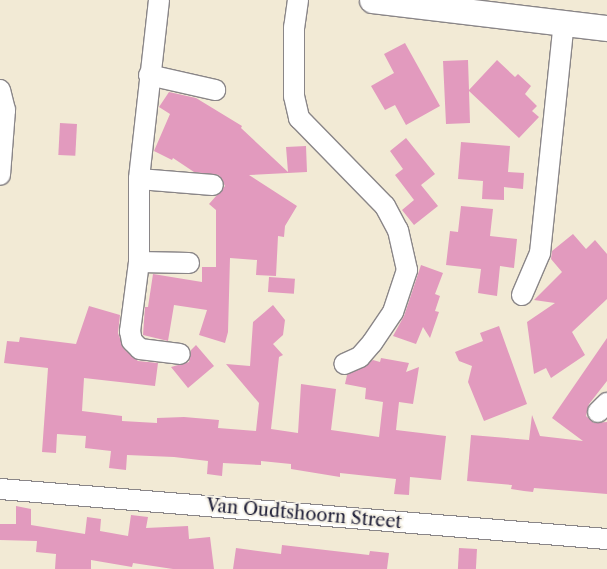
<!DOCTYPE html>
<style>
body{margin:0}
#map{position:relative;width:607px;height:569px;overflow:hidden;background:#f2ead5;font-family:"Libre Caslon Text",serif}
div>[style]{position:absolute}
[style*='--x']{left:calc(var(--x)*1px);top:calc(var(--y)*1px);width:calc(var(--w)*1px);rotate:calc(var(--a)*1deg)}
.building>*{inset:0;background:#e29abe;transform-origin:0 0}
.roads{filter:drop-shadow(1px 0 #8a8688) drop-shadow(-1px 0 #8a8688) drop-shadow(0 1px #8a8688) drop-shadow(0 -1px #8a8688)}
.minor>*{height:20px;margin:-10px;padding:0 10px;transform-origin:10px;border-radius:10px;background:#fff}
.tertiary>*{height:25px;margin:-12.5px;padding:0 12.5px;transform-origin:12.5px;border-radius:12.5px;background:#fff}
span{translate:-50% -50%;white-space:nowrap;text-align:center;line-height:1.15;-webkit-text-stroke:4px #f7f3e8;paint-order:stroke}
.street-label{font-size:18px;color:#22223b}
</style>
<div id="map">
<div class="building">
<div style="clip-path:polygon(405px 43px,440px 106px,406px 125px,395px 105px,385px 110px,371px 86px,394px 73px,384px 54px)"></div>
<div style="clip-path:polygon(468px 60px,469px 90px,497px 60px,515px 77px,518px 74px,531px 86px,525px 94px,537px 106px,532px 111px,539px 117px,519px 138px,469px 91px,470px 123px,446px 124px,443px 61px)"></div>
<div style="clip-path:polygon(169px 92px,196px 98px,242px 126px,241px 128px,288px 172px,286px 147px,306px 146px,307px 172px,249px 175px,297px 206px,285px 226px,284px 237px,278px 236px,276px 276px,256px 275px,257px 260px,230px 258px,228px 332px,225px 343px,199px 335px,207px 310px,174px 305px,168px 341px,143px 335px,145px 307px,148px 307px,153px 274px,202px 282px,202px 267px,216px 267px,216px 210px,209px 204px,225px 186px,219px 175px,194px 172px,173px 158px,172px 160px,154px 151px,170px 114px,159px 107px)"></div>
<div style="left:60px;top:123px;width:17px;height:32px;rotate:3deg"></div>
<div style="clip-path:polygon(406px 138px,435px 174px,421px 185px,438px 206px,414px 225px,402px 210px,414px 200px,395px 175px,403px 169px,390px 151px)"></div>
<div style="clip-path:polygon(461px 142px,510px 146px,508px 172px,524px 173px,523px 189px,504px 187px,504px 200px,482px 199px,483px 181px,458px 179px)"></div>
<div style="clip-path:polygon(461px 206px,493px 209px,490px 236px,517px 239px,514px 268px,500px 266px,497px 296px,478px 293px,481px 269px,446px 265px,450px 231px,458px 232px)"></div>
<div style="clip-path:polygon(573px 234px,586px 249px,595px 240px,607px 254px,607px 299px,572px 332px,585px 355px,551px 378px,546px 368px,534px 374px,527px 322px,555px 303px,534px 300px,562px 272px,551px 259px,552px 251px)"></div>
<div style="clip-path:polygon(421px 265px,443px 273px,435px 294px,440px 296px,435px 311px,439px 312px,430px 338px,423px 327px,416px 344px,393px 336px,404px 316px)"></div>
<div style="left:269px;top:277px;width:26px;height:15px;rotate:4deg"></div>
<div style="clip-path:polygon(273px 305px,285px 320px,283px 335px,273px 344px,283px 355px,279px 357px,271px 429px,298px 433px,301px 384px,336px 389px,331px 430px,379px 437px,383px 402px,365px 399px,366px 388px,345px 384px,347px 375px,373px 360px,380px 362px,381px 358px,409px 363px,406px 372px,419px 367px,413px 404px,399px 402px,396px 430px,446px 436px,441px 480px,410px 477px,409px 495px,394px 494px,396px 479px,340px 473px,340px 477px,291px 469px,291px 464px,261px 461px,261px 465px,223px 463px,222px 476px,207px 474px,208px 461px,174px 457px,127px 455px,126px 470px,109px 468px,111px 451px,85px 448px,86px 436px,57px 434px,56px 453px,42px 452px,48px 368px,4px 363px,7px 341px,19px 342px,20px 337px,76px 344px,89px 306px,120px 315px,118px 333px,124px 349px,138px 361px,158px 363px,155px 386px,84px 378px,82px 411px,122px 416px,122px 421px,157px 423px,157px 418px,184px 417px,219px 420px,218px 428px,256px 431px,259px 403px,226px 364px,250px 366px,253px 322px)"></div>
<div style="clip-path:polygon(499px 326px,527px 404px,484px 421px,468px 382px,472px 366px,459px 361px,455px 352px,483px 341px,480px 333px)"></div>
<div style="clip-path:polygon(607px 338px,607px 381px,589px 404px,586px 416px,594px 423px,607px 422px,607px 494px,534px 488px,533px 492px,524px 491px,511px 489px,512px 485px,467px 481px,471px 435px,529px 440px,532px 415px,540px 436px,583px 441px,552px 418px)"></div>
<div style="clip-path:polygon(196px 345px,214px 366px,188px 388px,171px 367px,189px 362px,191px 350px)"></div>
<div style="clip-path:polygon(16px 506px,31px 509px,31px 525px,85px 534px,87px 517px,101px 519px,100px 531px,128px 536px,131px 515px,148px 517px,146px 528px,188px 526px,189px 539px,210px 537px,214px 569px,173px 569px,133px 563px,132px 567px,91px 560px,91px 569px,55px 569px,56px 554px,36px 552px,37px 541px,0 540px,0 524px,16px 524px)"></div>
<div style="clip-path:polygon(282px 545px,369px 555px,370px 551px,389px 553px,387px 569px,233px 569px,236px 548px,281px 554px)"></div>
<div style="left:459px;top:548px;width:18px;height:21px;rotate:3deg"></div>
</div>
<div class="roads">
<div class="minor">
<div style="--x:159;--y:0;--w:180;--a:96.4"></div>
<div style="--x:139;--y:179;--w:83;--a:90"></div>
<div style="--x:139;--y:262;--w:70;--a:97.4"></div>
<div style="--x:130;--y:331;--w:10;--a:79"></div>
<div style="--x:132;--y:341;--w:11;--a:45"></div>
<div style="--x:140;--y:349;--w:40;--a:7.1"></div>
<div style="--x:298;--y:0;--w:27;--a:98"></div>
<div style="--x:294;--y:27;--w:69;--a:90"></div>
<div style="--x:294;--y:96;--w:23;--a:77"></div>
<div style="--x:299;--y:118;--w:123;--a:45.7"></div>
<div style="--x:385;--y:206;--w:27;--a:62"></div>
<div style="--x:398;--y:230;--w:41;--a:77.3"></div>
<div style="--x:407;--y:270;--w:44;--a:108.4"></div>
<div style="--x:393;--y:312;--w:37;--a:124"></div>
<div style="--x:372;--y:343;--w:18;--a:131"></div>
<div style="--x:360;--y:357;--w:17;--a:156"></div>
<div style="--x:149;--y:75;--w:68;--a:12.8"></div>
<div style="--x:0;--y:90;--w:21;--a:76"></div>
<div style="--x:5;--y:110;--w:65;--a:94.4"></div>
<div style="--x:139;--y:179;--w:74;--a:4.6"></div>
<div style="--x:139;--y:262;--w:50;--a:1.1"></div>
<div style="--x:522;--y:295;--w:46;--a:-66.8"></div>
<div style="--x:540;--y:253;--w:232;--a:-84.1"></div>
<div style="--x:598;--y:412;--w:13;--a:-45"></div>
<div style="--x:0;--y:489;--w:609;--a:4.71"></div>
</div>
<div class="tertiary">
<div style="--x:372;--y:0;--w:237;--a:6.8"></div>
</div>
</div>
<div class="street-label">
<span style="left:304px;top:514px;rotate:5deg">Van Oudtshoorn Street</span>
</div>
</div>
